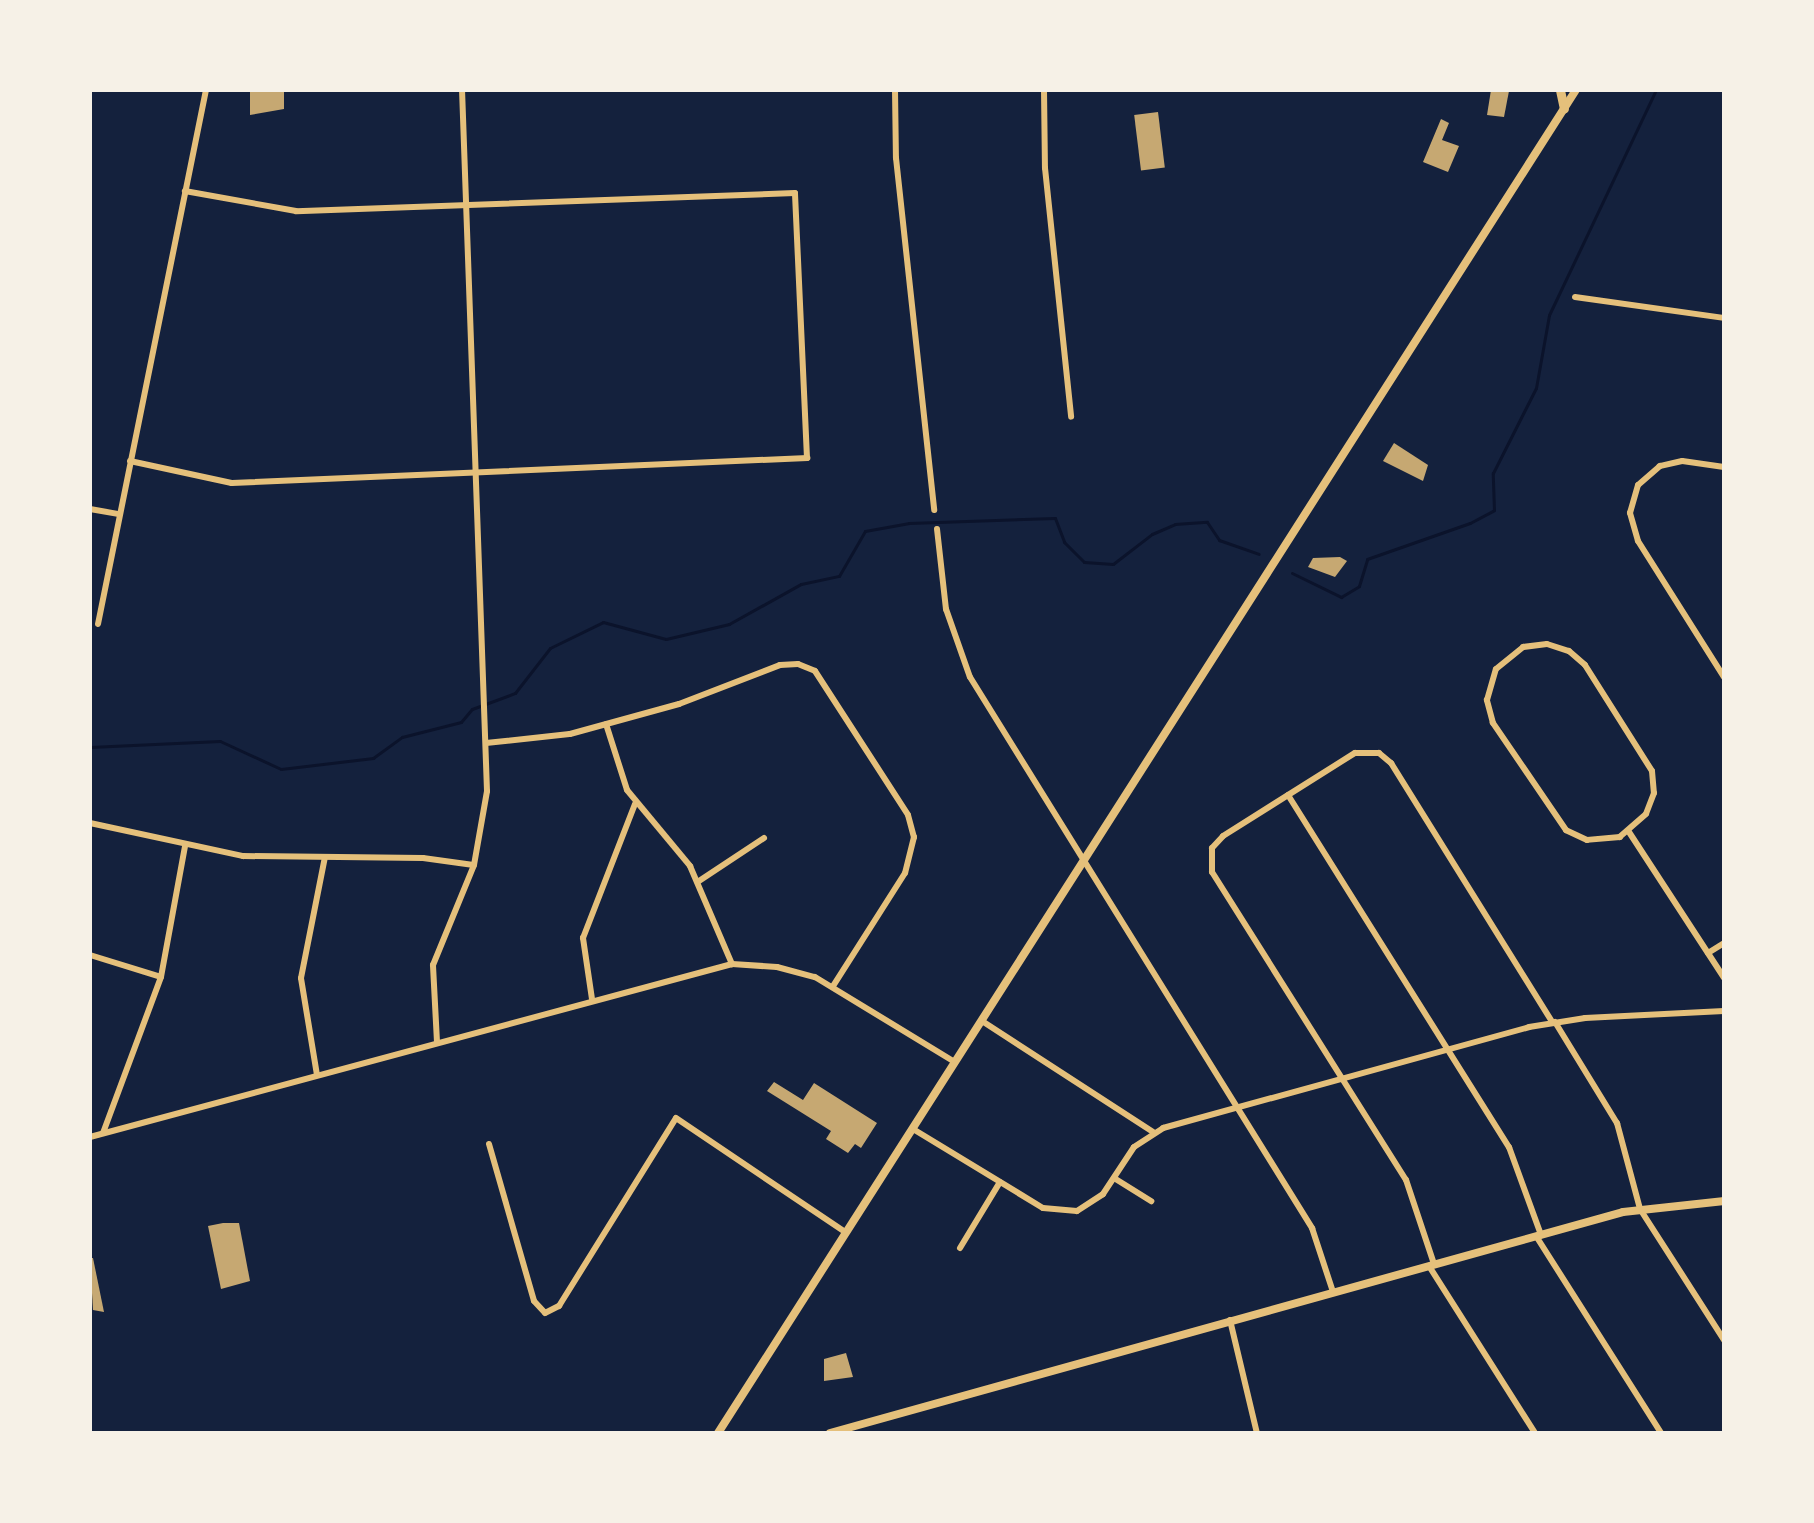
<!DOCTYPE html>
<style>
body{margin:0}
#map{position:relative;width:1814px;height:1523px;overflow:hidden;background:#14213d;font-family:Mulish,sans-serif}
div>[style]{position:absolute}
[style*='--x']{left:calc(var(--x)*1px);top:calc(var(--y)*1px);width:calc(var(--w)*1px);rotate:calc(var(--a)*1deg)}
.stream>*{height:3px;margin:-1.5px;padding:0 1.5px;transform-origin:1.5px;border-radius:1.5px;background:#0b132b}
.building>*{inset:0;background:#c6a872;transform-origin:0 0}
.minor>*{height:6px;margin:-3px;padding:0 3px;transform-origin:3px;border-radius:3px;background:#e5c07b}
.secondary>*{height:8px;margin:-4px;padding:0 4px;transform-origin:4px;border-radius:4px;background:#e5c07b}
.primary>*{height:9px;margin:-4.5px;padding:0 4.5px;transform-origin:4.5px;border-radius:4.5px;background:#e5c07b}
span{translate:-50% -50%;white-space:nowrap;text-align:center;line-height:1.15;-webkit-text-stroke:7px #f6f1e7;paint-order:stroke}
.frame{position:absolute;inset:0;border:92px solid #f6f1e7;pointer-events:none}
</style>
<div id="map">
<div class="stream">
<div style="--x:1292;--y:573;--w:55;--a:26.1"></div>
<div style="--x:1341;--y:597;--w:21;--a:-31"></div>
<div style="--x:1359;--y:586;--w:28;--a:-73"></div>
<div style="--x:1367;--y:559;--w:109;--a:-19.3"></div>
<div style="--x:1470;--y:523;--w:27;--a:-28"></div>
<div style="--x:1494;--y:510;--w:37;--a:-92"></div>
<div style="--x:1493;--y:473;--w:95;--a:-63.2"></div>
<div style="--x:1536;--y:388;--w:74;--a:-79.9"></div>
<div style="--x:1549;--y:315;--w:249;--a:-64.6"></div>
<div style="--x:90;--y:747;--w:130;--a:-2.6"></div>
<div style="--x:220;--y:741;--w:67;--a:24.7"></div>
<div style="--x:281;--y:769;--w:93;--a:-6.8"></div>
<div style="--x:373;--y:758;--w:36;--a:-36"></div>
<div style="--x:402;--y:737;--w:61;--a:-14.3"></div>
<div style="--x:461;--y:722;--w:17;--a:-50"></div>
<div style="--x:472;--y:709;--w:46;--a:-20.4"></div>
<div style="--x:515;--y:693;--w:57;--a:-52.1"></div>
<div style="--x:550;--y:648;--w:59;--a:-26.1"></div>
<div style="--x:603;--y:622;--w:65;--a:15.1"></div>
<div style="--x:666;--y:639;--w:65;--a:-13.4"></div>
<div style="--x:729;--y:624;--w:82;--a:-29.1"></div>
<div style="--x:801;--y:584;--w:39;--a:-12"></div>
<div style="--x:839;--y:576;--w:52;--a:-60"></div>
<div style="--x:865;--y:531;--w:45;--a:-10.3"></div>
<div style="--x:909;--y:523;--w:146;--a:-2"></div>
<div style="--x:1055;--y:518;--w:26;--a:69"></div>
<div style="--x:1064;--y:542;--w:28;--a:45"></div>
<div style="--x:1084;--y:562;--w:29;--a:4"></div>
<div style="--x:1113;--y:564;--w:49;--a:-37.6"></div>
<div style="--x:1152;--y:534;--w:25;--a:-23"></div>
<div style="--x:1175;--y:524;--w:32;--a:-4"></div>
<div style="--x:1207;--y:522;--w:22;--a:56"></div>
<div style="--x:1219;--y:540;--w:42;--a:19.3"></div>
</div>
<div class="building">
<div style="clip-path:polygon(250px 90px,284px 90px,284px 109px,250px 115px)"></div>
<div style="clip-path:polygon(1491px 90px,1509px 91px,1504px 117px,1487px 115px)"></div>
<div style="left:1158px;top:112px;width:56px;height:24px;rotate:83deg"></div>
<div style="clip-path:polygon(1441px 119px,1449px 123px,1442px 140px,1459px 146px,1448px 172px,1423px 162px)"></div>
<div style="clip-path:polygon(1394px 443px,1428px 465px,1423px 481px,1383px 461px)"></div>
<div style="clip-path:polygon(1340px 557px,1347px 561px,1335px 577px,1308px 567px,1313px 558px)"></div>
<div style="clip-path:polygon(774px 1082px,803px 1100px,814px 1083px,877px 1123px,861px 1148px,855px 1144px,848px 1153px,826px 1139px,831px 1131px,767px 1091px)"></div>
<div style="clip-path:polygon(223px 1223px,239px 1223px,250px 1281px,221px 1289px,208px 1226px)"></div>
<div style="clip-path:polygon(90px 1258px,93px 1258px,104px 1312px,93px 1310px)"></div>
<div style="clip-path:polygon(846px 1353px,853px 1377px,824px 1381px,824px 1359px)"></div>
</div>
<div class="minor">
<div style="--x:895;--y:90;--w:68;--a:89.2"></div>
<div style="--x:896;--y:158;--w:354;--a:83.8"></div>
<div style="--x:1044;--y:90;--w:78;--a:89.3"></div>
<div style="--x:1045;--y:168;--w:250;--a:84"></div>
<div style="--x:1575;--y:297;--w:150;--a:8"></div>
<div style="--x:130;--y:461;--w:104;--a:12.2"></div>
<div style="--x:232;--y:483;--w:576;--a:-2.49"></div>
<div style="--x:807;--y:458;--w:265;--a:-92.6"></div>
<div style="--x:795;--y:193;--w:499;--a:177.9"></div>
<div style="--x:296;--y:211;--w:113;--a:-169.8"></div>
<div style="--x:1724;--y:467;--w:42;--a:-171.9"></div>
<div style="--x:1682;--y:461;--w:23;--a:167"></div>
<div style="--x:1660;--y:466;--w:29;--a:139"></div>
<div style="--x:1638;--y:485;--w:29;--a:106"></div>
<div style="--x:1630;--y:513;--w:29;--a:74"></div>
<div style="--x:1638;--y:541;--w:161;--a:57.7"></div>
<div style="--x:90;--y:509;--w:28;--a:10"></div>
<div style="--x:937;--y:529;--w:81;--a:83.6"></div>
<div style="--x:946;--y:609;--w:72;--a:70.6"></div>
<div style="--x:970;--y:677;--w:649;--a:58.17"></div>
<div style="--x:1312;--y:1228;--w:67;--a:71.8"></div>
<div style="--x:98;--y:624;--w:545;--a:-78.57"></div>
<div style="--x:1547;--y:644;--w:23;--a:18"></div>
<div style="--x:1569;--y:651;--w:21;--a:41"></div>
<div style="--x:1585;--y:665;--w:125;--a:57.7"></div>
<div style="--x:1652;--y:771;--w:22;--a:85"></div>
<div style="--x:1654;--y:793;--w:22;--a:111"></div>
<div style="--x:1646;--y:814;--w:35;--a:139"></div>
<div style="--x:1620;--y:837;--w:33;--a:175"></div>
<div style="--x:1587;--y:840;--w:23;--a:-155"></div>
<div style="--x:1566;--y:830;--w:130;--a:-124.3"></div>
<div style="--x:1493;--y:723;--w:24;--a:-105"></div>
<div style="--x:1487;--y:700;--w:32;--a:-74"></div>
<div style="--x:1496;--y:669;--w:35;--a:-39"></div>
<div style="--x:1523;--y:647;--w:24;--a:-7"></div>
<div style="--x:606;--y:724;--w:69;--a:72.3"></div>
<div style="--x:627;--y:790;--w:99;--a:50.3"></div>
<div style="--x:690;--y:866;--w:107;--a:66.8"></div>
<div style="--x:486;--y:743;--w:84;--a:-6.1"></div>
<div style="--x:570;--y:734;--w:113;--a:-15.4"></div>
<div style="--x:679;--y:704;--w:108;--a:-21.1"></div>
<div style="--x:780;--y:665;--w:18;--a:-3"></div>
<div style="--x:798;--y:664;--w:18;--a:22"></div>
<div style="--x:815;--y:671;--w:171;--a:57.1"></div>
<div style="--x:908;--y:815;--w:23;--a:75"></div>
<div style="--x:914;--y:837;--w:37;--a:104"></div>
<div style="--x:905;--y:873;--w:134;--a:122.5"></div>
<div style="--x:1288;--y:795;--w:416;--a:57.9"></div>
<div style="--x:1509;--y:1147;--w:94;--a:70"></div>
<div style="--x:90;--y:823;--w:157;--a:12.2"></div>
<div style="--x:243;--y:856;--w:180;--a:0.6"></div>
<div style="--x:423;--y:858;--w:51;--a:7.8"></div>
<div style="--x:1629;--y:832;--w:174;--a:56.9"></div>
<div style="--x:699;--y:881;--w:78;--a:-33.5"></div>
<div style="--x:1708;--y:953;--w:19;--a:-32"></div>
<div style="--x:90;--y:955;--w:74;--a:17.2"></div>
<div style="--x:592;--y:999;--w:62;--a:-98.4"></div>
<div style="--x:583;--y:938;--w:144;--a:-68.8"></div>
<div style="--x:982;--y:1021;--w:204;--a:33"></div>
<div style="--x:1555;--y:1022;--w:119;--a:58.5"></div>
<div style="--x:1617;--y:1123;--w:89;--a:75"></div>
<div style="--x:1640;--y:1209;--w:156;--a:57.3"></div>
<div style="--x:437;--y:1042;--w:77;--a:-93"></div>
<div style="--x:433;--y:965;--w:108;--a:-67.7"></div>
<div style="--x:474;--y:865;--w:75;--a:-80"></div>
<div style="--x:487;--y:791;--w:701;--a:-92.04"></div>
<div style="--x:317;--y:1075;--w:98;--a:-99.4"></div>
<div style="--x:301;--y:978;--w:123;--a:-78.8"></div>
<div style="--x:913;--y:1129;--w:152;--a:31.3"></div>
<div style="--x:1043;--y:1208;--w:34;--a:5"></div>
<div style="--x:1077;--y:1211;--w:31;--a:-33"></div>
<div style="--x:1103;--y:1194;--w:56;--a:-56.6"></div>
<div style="--x:1134;--y:1147;--w:35;--a:-33"></div>
<div style="--x:1163;--y:1128;--w:380;--a:-15.4"></div>
<div style="--x:1529;--y:1027;--w:57;--a:-9.1"></div>
<div style="--x:1585;--y:1018;--w:139;--a:-2.9"></div>
<div style="--x:103;--y:1133;--w:166;--a:-69.6"></div>
<div style="--x:161;--y:977;--w:133;--a:-79.6"></div>
<div style="--x:90;--y:1137;--w:665;--a:-15.08"></div>
<div style="--x:732;--y:964;--w:45;--a:3.8"></div>
<div style="--x:777;--y:967;--w:39;--a:15"></div>
<div style="--x:815;--y:977;--w:164;--a:31.3"></div>
<div style="--x:489;--y:1144;--w:163;--a:74"></div>
<div style="--x:534;--y:1301;--w:16;--a:47"></div>
<div style="--x:545;--y:1313;--w:16;--a:-27"></div>
<div style="--x:559;--y:1306;--w:221;--a:-58.1"></div>
<div style="--x:676;--y:1118;--w:204;--a:34"></div>
<div style="--x:1114;--y:1178;--w:44;--a:31.9"></div>
<div style="--x:1536;--y:1236;--w:233;--a:57.6"></div>
<div style="--x:960;--y:1248;--w:77;--a:-58.8"></div>
<div style="--x:1434;--y:1264;--w:89;--a:-108.4"></div>
<div style="--x:1406;--y:1180;--w:364;--a:-122.2"></div>
<div style="--x:1212;--y:872;--w:24;--a:-90"></div>
<div style="--x:1212;--y:848;--w:16;--a:-47"></div>
<div style="--x:1223;--y:836;--w:156;--a:-32.2"></div>
<div style="--x:1355;--y:753;--w:24;--a:0"></div>
<div style="--x:1379;--y:753;--w:16;--a:40"></div>
<div style="--x:1391;--y:763;--w:306;--a:58.1"></div>
<div style="--x:1429;--y:1266;--w:198;--a:57.6"></div>
<div style="--x:1230;--y:1320;--w:116;--a:76.6"></div>
</div>
<div class="secondary">
<div style="--x:718;--y:1433;--w:1594;--a:-57.43"></div>
<div style="--x:830;--y:1433;--w:823;--a:-15.57"></div>
<div style="--x:1623;--y:1212;--w:102;--a:-6.2"></div>
</div>
<div class="primary">
<div style="--x:1560;--y:90;--w:19;--a:78"></div>
</div>
<div class="frame"></div>
</div>
